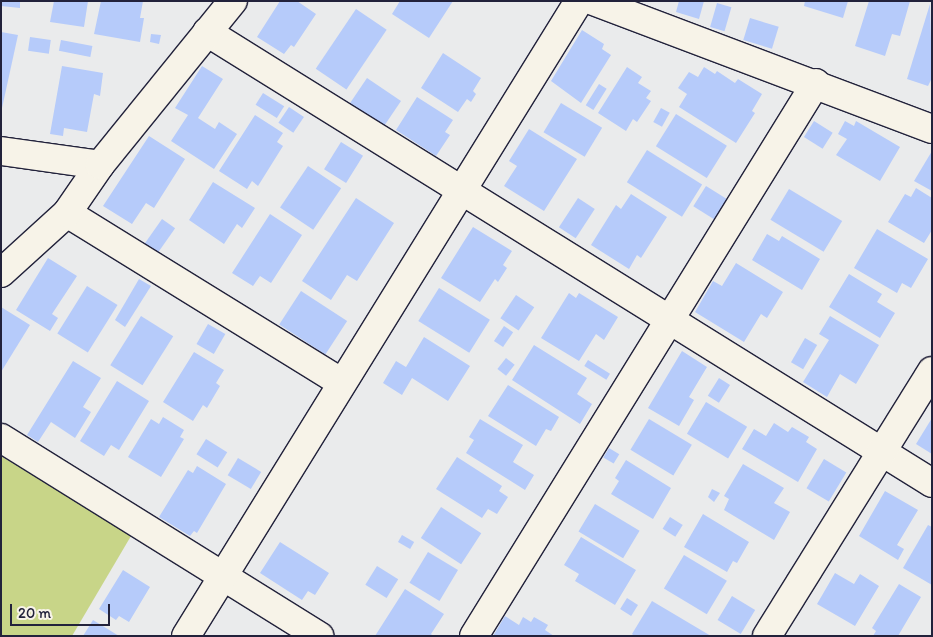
<!DOCTYPE html>
<style>
body{margin:0}
#map{position:relative;width:933px;height:637px;overflow:hidden;background:#eaebec;font-family:Itim,sans-serif}
div>[style]{position:absolute}
[style*='--x']{left:calc(var(--x)*1px);top:calc(var(--y)*1px);width:calc(var(--w)*1px);rotate:calc(var(--a)*1deg)}
.green>*{inset:0;background:#c8d588}
.building>*{inset:0;background:#b6cbfa;transform-origin:0 0}
.roads{filter:drop-shadow(1px 0 #22223b) drop-shadow(-1px 0 #22223b) drop-shadow(0 1px #22223b) drop-shadow(0 -1px #22223b)}
.minor>*{height:28px;margin:-14px;padding:0 14px;transform-origin:14px;border-radius:14px;background:#f7f3e8}
span{translate:-50% -50%;white-space:nowrap;text-align:center;line-height:1.15;-webkit-text-stroke:4px #f7f3e8;paint-order:stroke}
.frame{position:absolute;inset:0;border:2px solid #22223b;pointer-events:none}
.scale{position:absolute;left:10px;top:604px;width:100px;height:22px;box-sizing:border-box;border:2px solid #22223b;border-top:0;padding-left:6px;font-size:15px;line-height:18px;white-space:nowrap;color:#22223b;-webkit-text-stroke:4px #f7f3e8;paint-order:stroke}
</style>
<div id="map">
<div class="green">
<div style="clip-path:polygon(1px 456px,131px 536px,72px 636px,1px 636px)"></div>
</div>
<div class="building">
<div style="clip-path:polygon(1px 1px,20px 1px,20px 8px,1px 6px)"></div>
<div style="clip-path:polygon(54px 1px,88px 1px,84px 27px,50px 22px)"></div>
<div style="clip-path:polygon(101px 1px,143px 1px,140px 18px,144px 18px,140px 42px,94px 34px)"></div>
<div style="clip-path:polygon(280px 1px,297px 1px,316px 14px,294px 47px,291px 45px,284px 54px,257px 37px)"></div>
<div style="clip-path:polygon(400px 1px,453px 1px,429px 38px,392px 14px)"></div>
<div style="clip-path:polygon(679px 1px,704px 1px,699px 19px,676px 12px)"></div>
<div style="clip-path:polygon(805px 1px,848px 1px,843px 18px,804px 6px)"></div>
<div style="clip-path:polygon(869px 1px,910px 1px,900px 36px,892px 34px,885px 56px,855px 46px)"></div>
<div style="left:717px;top:3px;width:15px;height:25px;rotate:16deg"></div>
<div style="clip-path:polygon(930px 4px,932px 78px,928px 86px,907px 79px)"></div>
<div style="left:356px;top:9px;width:37px;height:72px;rotate:34deg"></div>
<div style="left:750px;top:18px;width:30px;height:23px;rotate:17deg"></div>
<div style="clip-path:polygon(582px 30px,604px 44px,602px 49px,611px 55px,581px 103px,551px 81px)"></div>
<div style="clip-path:polygon(1px 32px,18px 35px,2px 108px,1px 108px)"></div>
<div style="clip-path:polygon(151px 34px,161px 35px,159px 44px,150px 42px)"></div>
<div style="left:30px;top:37px;width:21px;height:14px;rotate:8deg"></div>
<div style="left:61px;top:40px;width:32px;height:11px;rotate:11deg"></div>
<div style="clip-path:polygon(443px 53px,481px 78px,473px 91px,476px 94px,471px 102px,467px 99px,458px 112px,421px 88px)"></div>
<div style="clip-path:polygon(62px 66px,103px 73px,100px 96px,94px 94px,87px 132px,64px 128px,63px 136px,50px 134px)"></div>
<div style="clip-path:polygon(202px 66px,223px 79px,198px 118px,215px 129px,219px 122px,237px 134px,214px 169px,171px 141px,188px 115px,175px 108px)"></div>
<div style="clip-path:polygon(627px 67px,642px 77px,638px 83px,651px 91px,646px 98px,651px 101px,637px 122px,633px 119px,626px 131px,598px 113px)"></div>
<div style="clip-path:polygon(704px 67px,715px 74px,717px 71px,735px 83px,738px 79px,762px 94px,752px 111px,755px 113px,736px 143px,679px 107px,687px 94px,678px 88px,689px 72px,698px 77px)"></div>
<div style="left:367px;top:78px;width:41px;height:32px;rotate:34deg"></div>
<div style="left:599px;top:84px;width:9px;height:25px;rotate:32deg"></div>
<div style="left:263px;top:93px;width:25px;height:14px;rotate:32deg"></div>
<div style="clip-path:polygon(417px 97px,453px 120px,445px 132px,450px 135px,436px 156px,396px 130px)"></div>
<div style="left:561px;top:103px;width:48px;height:34px;rotate:31deg"></div>
<div style="left:289px;top:107px;width:18px;height:19px;rotate:34deg"></div>
<div style="left:661px;top:108px;width:10px;height:16px;rotate:29deg"></div>
<div style="left:676px;top:114px;width:60px;height:38px;rotate:32deg"></div>
<div style="clip-path:polygon(255px 115px,283px 133px,277px 142px,283px 146px,258px 186px,252px 181px,247px 189px,219px 171px)"></div>
<div style="left:814px;top:121px;width:22px;height:19px;rotate:32deg"></div>
<div style="clip-path:polygon(845px 121px,854px 126px,856px 121px,900px 147px,880px 181px,836px 155px,847px 139px,838px 134px)"></div>
<div style="clip-path:polygon(529px 129px,577px 159px,544px 211px,504px 186px,517px 166px,509px 161px)"></div>
<div style="clip-path:polygon(149px 136px,185px 159px,154px 208px,146px 203px,132px 224px,103px 206px)"></div>
<div style="left:341px;top:142px;width:26px;height:32px;rotate:32deg"></div>
<div style="left:647px;top:150px;width:65px;height:38px;rotate:32deg"></div>
<div style="clip-path:polygon(932px 151px,932px 191px,914px 181px)"></div>
<div style="left:308px;top:166px;width:40px;height:50px;rotate:34deg"></div>
<div style="clip-path:polygon(213px 182px,255px 208px,242px 228px,237px 224px,224px 244px,189px 220px)"></div>
<div style="left:706px;top:186px;width:25px;height:24px;rotate:32deg"></div>
<div style="clip-path:polygon(916px 188px,932px 198px,932px 230px,924px 243px,888px 222px,905px 194px,911px 197px)"></div>
<div style="left:789px;top:189px;width:62px;height:36px;rotate:31deg"></div>
<div style="clip-path:polygon(631px 194px,667px 217px,641px 258px,637px 255px,629px 269px,591px 245px,616px 205px,621px 209px)"></div>
<div style="clip-path:polygon(356px 198px,394px 223px,357px 281px,347px 275px,331px 300px,302px 281px)"></div>
<div style="left:578px;top:198px;width:20px;height:35px;rotate:33deg"></div>
<div style="clip-path:polygon(270px 214px,302px 235px,271px 283px,260px 276px,253px 286px,232px 273px)"></div>
<div style="left:162px;top:219px;width:16px;height:30px;rotate:35deg"></div>
<div style="clip-path:polygon(473px 227px,512px 251px,503px 265px,507px 268px,498px 282px,495px 279px,480px 302px,441px 278px)"></div>
<div style="clip-path:polygon(877px 229px,928px 259px,911px 288px,902px 283px,897px 293px,854px 268px)"></div>
<div style="clip-path:polygon(767px 234px,779px 241px,782px 236px,820px 259px,802px 290px,752px 260px)"></div>
<div style="clip-path:polygon(48px 258px,77px 276px,52px 314px,58px 318px,50px 331px,16px 310px)"></div>
<div style="clip-path:polygon(736px 263px,783px 292px,767px 318px,761px 314px,744px 342px,695px 312px,713px 281px,722px 286px)"></div>
<div style="clip-path:polygon(849px 274px,882px 294px,877px 302px,895px 313px,880px 338px,829px 307px)"></div>
<div style="clip-path:polygon(139px 279px,151px 286px,125px 327px,115px 320px)"></div>
<div style="left:87px;top:286px;width:36px;height:56px;rotate:32deg"></div>
<div style="left:439px;top:288px;width:60px;height:39px;rotate:32deg"></div>
<div style="left:301px;top:291px;width:55px;height:40px;rotate:33deg"></div>
<div style="clip-path:polygon(569px 293px,576px 298px,579px 293px,618px 317px,604px 340px,596px 334px,579px 361px,541px 338px)"></div>
<div style="left:516px;top:295px;width:22px;height:28px;rotate:34deg"></div>
<div style="clip-path:polygon(1px 307px,30px 325px,1px 372px)"></div>
<div style="left:141px;top:316px;width:38px;height:58px;rotate:32deg"></div>
<div style="clip-path:polygon(830px 316px,879px 345px,856px 384px,840px 374px,827px 397px,803px 382px,829px 340px,819px 334px)"></div>
<div style="left:208px;top:324px;width:20px;height:23px;rotate:30deg"></div>
<div style="left:504px;top:326px;width:11px;height:18px;rotate:34deg"></div>
<div style="clip-path:polygon(424px 337px,470px 366px,448px 401px,412px 378px,402px 395px,383px 383px,396px 361px,406px 367px)"></div>
<div style="left:805px;top:338px;width:14px;height:28px;rotate:30deg"></div>
<div style="clip-path:polygon(534px 345px,587px 378px,577px 394px,592px 404px,580px 424px,512px 380px)"></div>
<div style="clip-path:polygon(682px 351px,707px 367px,689px 397px,694px 400px,679px 426px,648px 408px)"></div>
<div style="clip-path:polygon(194px 352px,224px 370px,216px 383px,220px 386px,207px 408px,203px 405px,193px 421px,163px 402px)"></div>
<div style="left:506px;top:358px;width:11px;height:14px;rotate:38deg"></div>
<div style="left:588px;top:360px;width:26px;height:7px;rotate:32deg"></div>
<div style="clip-path:polygon(73px 361px,101px 378px,83px 407px,91px 412px,75px 438px,51px 422px,38px 442px,27px 435px)"></div>
<div style="left:719px;top:378px;width:13px;height:21px;rotate:32deg"></div>
<div style="clip-path:polygon(117px 381px,149px 401px,119px 450px,111px 445px,104px 456px,80px 441px)"></div>
<div style="clip-path:polygon(508px 385px,559px 417px,551px 431px,546px 429px,536px 446px,488px 416px)"></div>
<div style="left:706px;top:402px;width:48px;height:37px;rotate:31deg"></div>
<div style="clip-path:polygon(163px 417px,184px 430px,180px 437px,184px 439px,161px 477px,128px 457px,151px 419px,159px 424px)"></div>
<div style="clip-path:polygon(932px 418px,932px 454px,916px 444px)"></div>
<div style="clip-path:polygon(480px 419px,523px 445px,513px 462px,534px 475px,525px 490px,466px 453px,474px 440px,469px 437px)"></div>
<div style="left:649px;top:419px;width:50px;height:36px;rotate:31deg"></div>
<div style="clip-path:polygon(774px 423px,788px 432px,792px 427px,809px 437px,806px 442px,817px 449px,798px 482px,742px 449px,754px 429px,766px 436px)"></div>
<div style="left:206px;top:439px;width:25px;height:18px;rotate:32deg"></div>
<div style="left:609px;top:448px;width:12px;height:11px;rotate:31deg"></div>
<div style="clip-path:polygon(457px 457px,502px 486px,499px 491px,508px 497px,497px 514px,488px 509px,482px 518px,436px 489px)"></div>
<div style="left:238px;top:458px;width:27px;height:20px;rotate:31deg"></div>
<div style="left:824px;top:459px;width:26px;height:34px;rotate:31deg"></div>
<div style="clip-path:polygon(626px 460px,671px 488px,653px 519px,611px 494px,619px 481px,615px 478px)"></div>
<div style="clip-path:polygon(743px 464px,784px 488px,774px 503px,790px 512px,774px 540px,724px 510px,729px 499px,724px 496px)"></div>
<div style="clip-path:polygon(197px 466px,226px 484px,197px 533px,194px 531px,190px 536px,159px 517px,188px 470px,193px 473px)"></div>
<div style="clip-path:polygon(712px 489px,720px 493px,714px 502px,708px 497px)"></div>
<div style="clip-path:polygon(885px 491px,918px 510px,897px 545px,904px 549px,898px 560px,859px 536px)"></div>
<div style="left:595px;top:504px;width:52px;height:32px;rotate:31deg"></div>
<div style="left:441px;top:507px;width:48px;height:37px;rotate:33deg"></div>
<div style="clip-path:polygon(703px 514px,749px 542px,737px 563px,733px 561px,727px 572px,684px 547px)"></div>
<div style="left:670px;top:517px;width:15px;height:14px;rotate:32deg"></div>
<div style="clip-path:polygon(928px 525px,932px 527px,932px 585px,903px 568px)"></div>
<div style="left:402px;top:535px;width:14px;height:8px;rotate:30deg"></div>
<div style="clip-path:polygon(581px 537px,636px 570px,615px 605px,575px 581px,579px 574px,564px 565px)"></div>
<div style="clip-path:polygon(280px 542px,329px 573px,315px 595px,308px 591px,302px 600px,260px 573px)"></div>
<div style="left:428px;top:552px;width:35px;height:36px;rotate:31deg"></div>
<div style="left:684px;top:555px;width:50px;height:39px;rotate:31deg"></div>
<div style="left:377px;top:566px;width:25px;height:22px;rotate:32deg"></div>
<div style="clip-path:polygon(123px 570px,150px 587px,129px 622px,119px 616px,116px 620px,99px 609px)"></div>
<div style="clip-path:polygon(835px 573px,854px 584px,860px 574px,879px 586px,855px 626px,817px 604px)"></div>
<div style="clip-path:polygon(899px 584px,921px 597px,898px 636px,873px 636px,876px 631px,872px 628px)"></div>
<div style="clip-path:polygon(405px 589px,444px 614px,431px 634px,433px 636px,375px 636px)"></div>
<div style="left:732px;top:596px;width:27px;height:28px;rotate:31deg"></div>
<div style="left:627px;top:598px;width:13px;height:13px;rotate:32deg"></div>
<div style="clip-path:polygon(652px 601px,711px 636px,634px 636px,632px 634px)"></div>
<div style="clip-path:polygon(505px 616px,519px 625px,523px 617px,531px 622px,534px 617px,548px 625px,545px 630px,554px 636px,493px 636px)"></div>
<div style="clip-path:polygon(93px 620px,119px 636px,83px 636px)"></div>
</div>
<div class="roads">
<div class="minor">
<div style="--x:593;--y:1;--w:362;--a:20.7"></div>
<div style="--x:207;--y:32;--w:854;--a:31.88"></div>
<div style="--x:1;--y:151;--w:100;--a:8"></div>
<div style="--x:67;--y:213;--w:323;--a:31.7"></div>
<div style="--x:1;--y:273;--w:89;--a:-42.3"></div>
<div style="--x:67;--y:213;--w:58;--a:-55.5"></div>
<div style="--x:100;--y:165;--w:211;--a:-51"></div>
<div style="--x:1;--y:438;--w:375;--a:31.9"></div>
<div style="--x:186;--y:636;--w:747;--a:-58.25"></div>
<div style="--x:474;--y:636;--w:650;--a:-58.27"></div>
<div style="--x:767;--y:636;--w:312;--a:-58.1"></div>
</div>
</div>
<div class="frame"></div>
<div class="scale">20 m</div>
</div>
